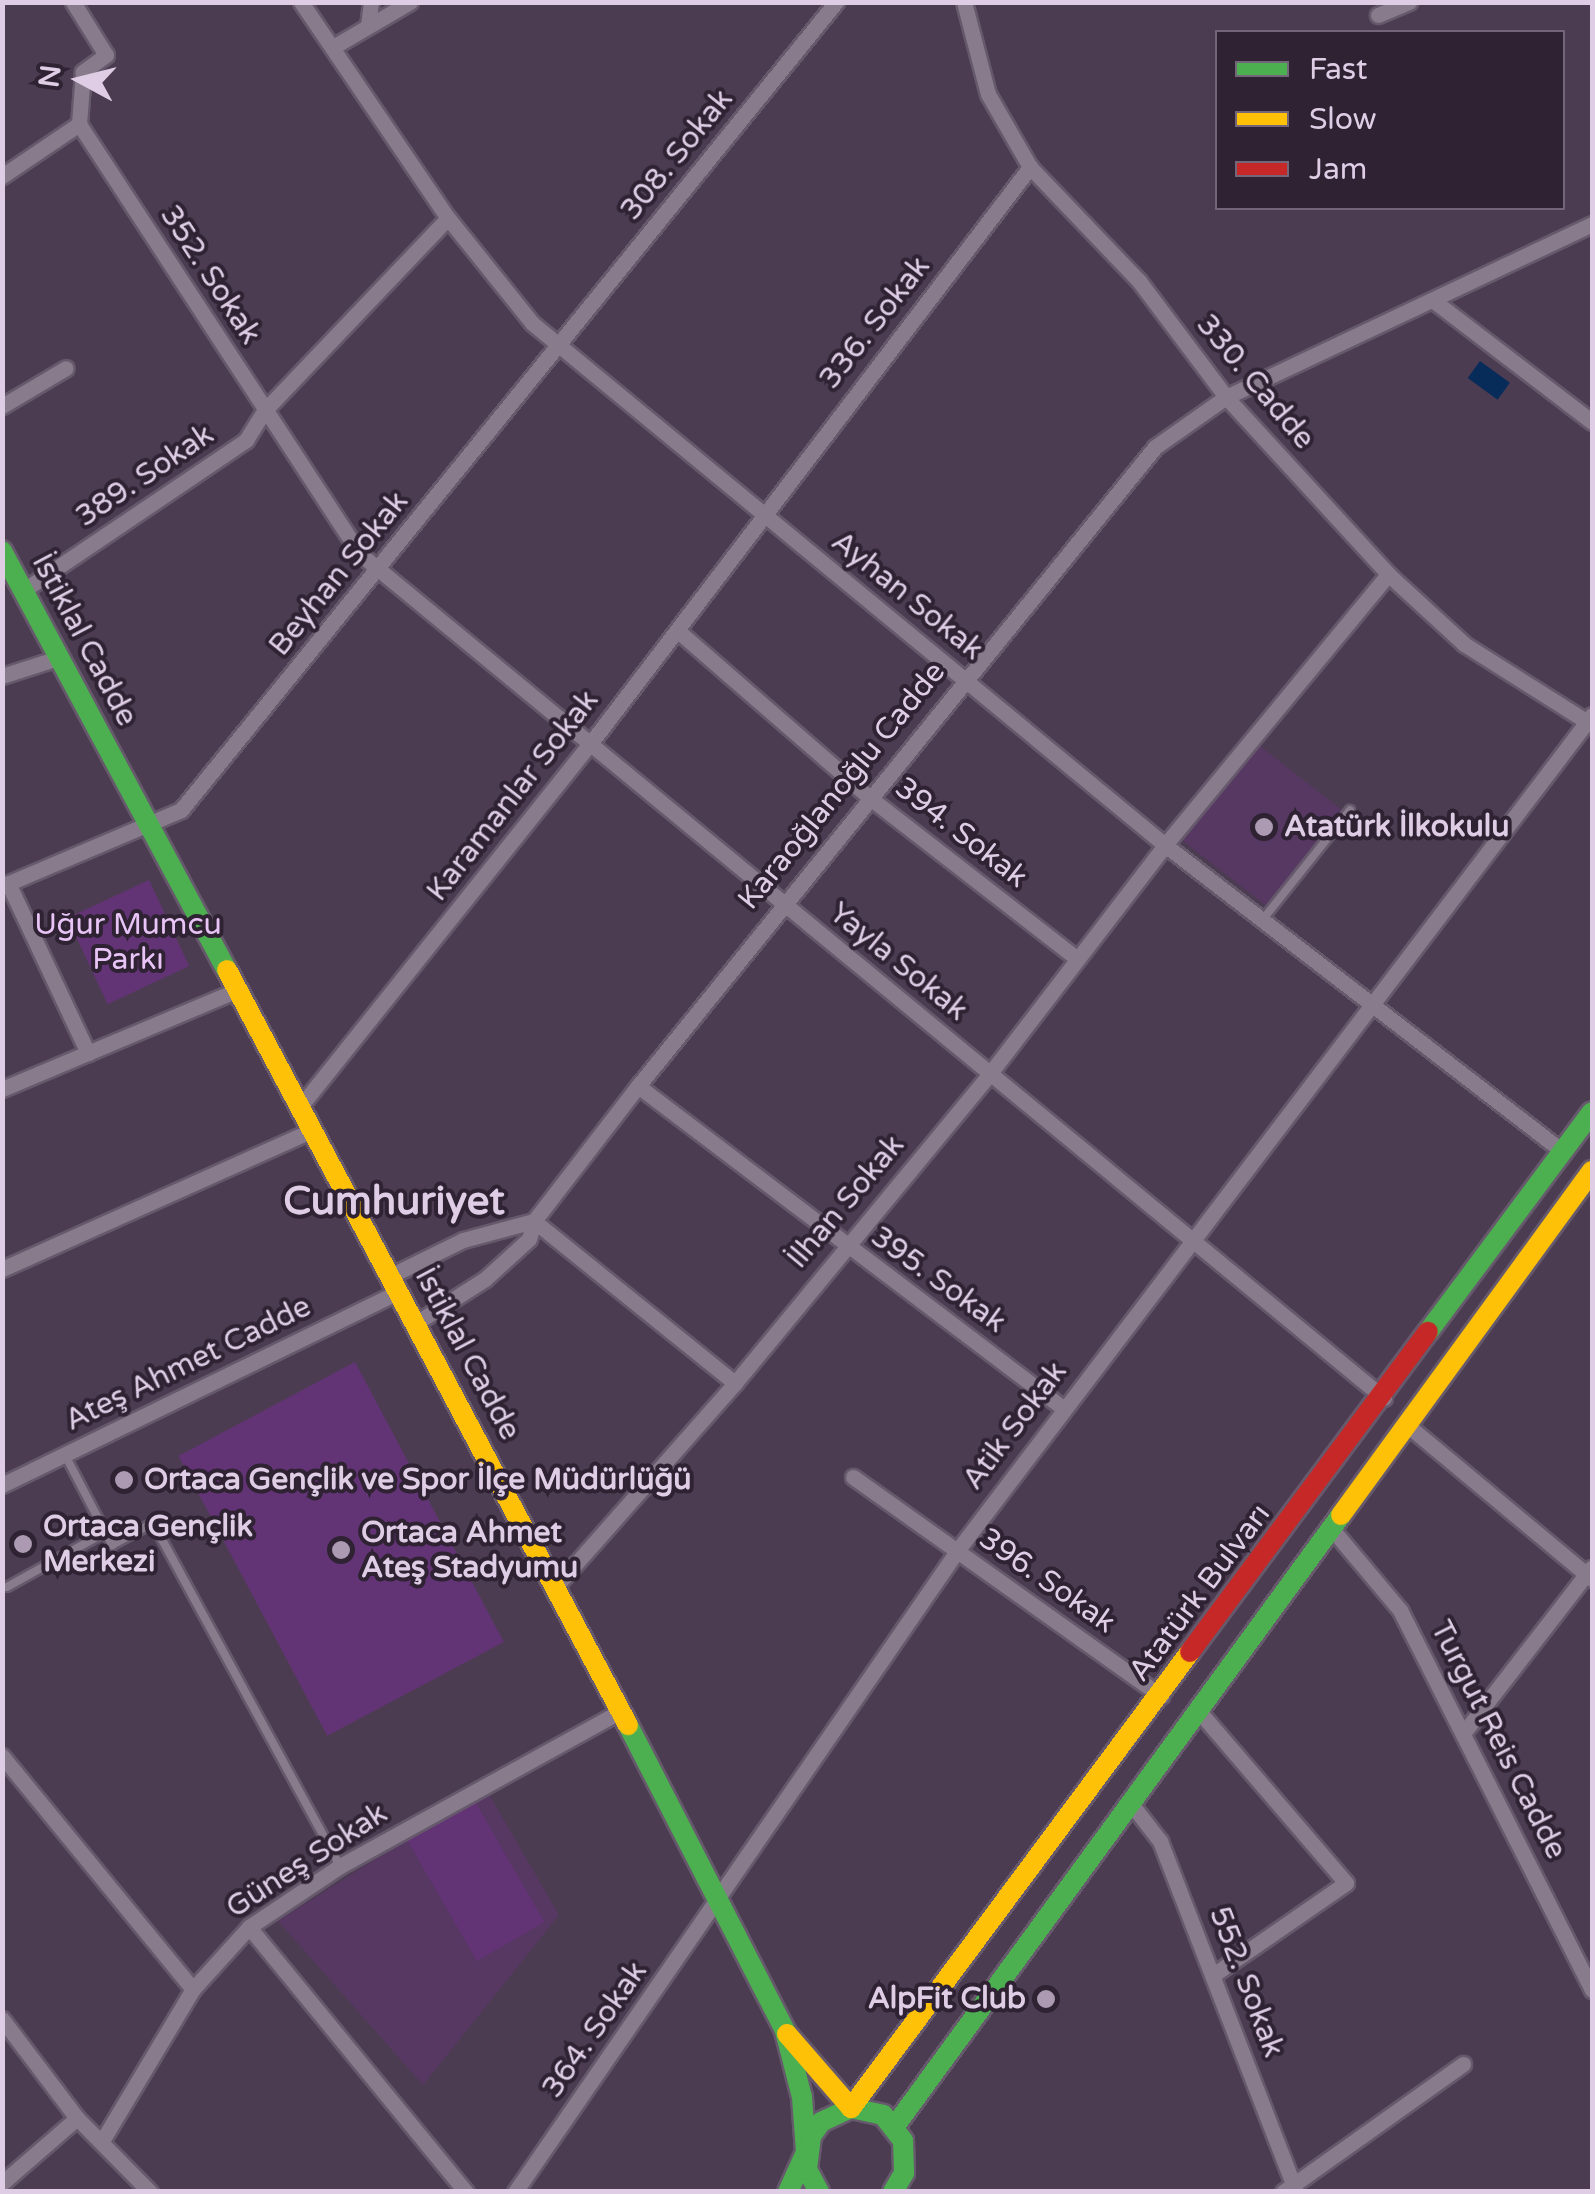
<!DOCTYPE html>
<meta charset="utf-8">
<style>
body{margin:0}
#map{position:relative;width:1595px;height:2194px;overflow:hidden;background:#4c3c52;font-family:"Varela Round",sans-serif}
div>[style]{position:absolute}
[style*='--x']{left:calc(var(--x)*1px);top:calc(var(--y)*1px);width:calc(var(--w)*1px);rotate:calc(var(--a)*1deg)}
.built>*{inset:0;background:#563862;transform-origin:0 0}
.green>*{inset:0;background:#633475;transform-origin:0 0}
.water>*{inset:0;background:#082c5a;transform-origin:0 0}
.roads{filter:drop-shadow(2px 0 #66596c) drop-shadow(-2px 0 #66596c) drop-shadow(0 2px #66596c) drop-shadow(0 -2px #66596c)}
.lane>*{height:8px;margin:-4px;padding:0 4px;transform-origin:4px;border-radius:4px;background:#887b8c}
.street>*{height:15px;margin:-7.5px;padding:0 7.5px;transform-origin:7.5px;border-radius:7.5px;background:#887b8c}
.fast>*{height:20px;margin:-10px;padding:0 10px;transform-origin:10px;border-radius:10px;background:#4caf50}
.slow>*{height:20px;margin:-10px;padding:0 10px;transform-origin:10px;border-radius:10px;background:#ffc107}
.jam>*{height:20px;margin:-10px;padding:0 10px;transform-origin:10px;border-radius:10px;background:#c62828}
.dots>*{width:28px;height:28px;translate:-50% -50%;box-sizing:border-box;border:5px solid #2e2233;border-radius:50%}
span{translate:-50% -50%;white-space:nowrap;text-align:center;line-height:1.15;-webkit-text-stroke:8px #2e2233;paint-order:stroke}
.street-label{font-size:30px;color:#decde5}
.poi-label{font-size:30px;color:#decde5;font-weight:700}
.left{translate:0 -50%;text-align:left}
.right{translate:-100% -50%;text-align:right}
.park-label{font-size:30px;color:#e8c5f6}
.district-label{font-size:40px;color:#decde5;font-weight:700}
.frame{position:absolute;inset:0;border:5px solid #decde5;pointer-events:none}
.legend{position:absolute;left:1215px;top:30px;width:350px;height:180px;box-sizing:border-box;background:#2e2233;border:2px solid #74667a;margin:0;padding:12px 18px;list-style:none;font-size:30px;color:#decde5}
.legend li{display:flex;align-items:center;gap:20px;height:50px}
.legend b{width:50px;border:2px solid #74667a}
.north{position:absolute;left:30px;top:30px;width:100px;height:100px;-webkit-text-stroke:8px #2e2233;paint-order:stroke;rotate:277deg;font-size:28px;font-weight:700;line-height:40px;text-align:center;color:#decde5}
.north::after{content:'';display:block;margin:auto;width:35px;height:45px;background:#decde5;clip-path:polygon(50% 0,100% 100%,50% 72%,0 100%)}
</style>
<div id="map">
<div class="built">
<div style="left:1256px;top:743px;width:115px;height:122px;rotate:38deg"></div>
<div style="clip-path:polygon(486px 1789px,559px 1915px,423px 2085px,278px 1921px)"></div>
</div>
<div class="green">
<div style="left:149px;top:880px;width:95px;height:90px;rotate:65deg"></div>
<div style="left:355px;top:1362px;width:317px;height:200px;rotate:62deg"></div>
<div style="left:474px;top:1800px;width:141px;height:78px;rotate:60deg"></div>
</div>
<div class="water">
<div style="left:1480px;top:361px;width:37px;height:21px;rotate:36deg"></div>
</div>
<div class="roads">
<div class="lane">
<div style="--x:1264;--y:918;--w:138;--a:-51.5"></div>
<div style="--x:65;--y:1455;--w:102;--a:62.4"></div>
<div style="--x:112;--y:1545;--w:47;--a:-28.2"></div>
<div style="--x:153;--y:1523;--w:391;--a:61.4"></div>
<div style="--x:7;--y:1587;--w:113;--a:-29.1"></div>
</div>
<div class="street">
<div style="--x:73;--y:2;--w:62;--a:58.1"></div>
<div style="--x:106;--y:55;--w:29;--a:144"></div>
<div style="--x:83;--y:72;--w:52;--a:94.4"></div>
<div style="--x:79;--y:124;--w:514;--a:56.84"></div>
<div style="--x:360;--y:554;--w:1327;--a:39.5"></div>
<div style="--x:301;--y:2;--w:261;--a:55.8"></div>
<div style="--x:448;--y:218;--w:134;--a:51.3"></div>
<div style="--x:532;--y:323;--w:820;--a:39.51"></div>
<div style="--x:1165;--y:845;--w:501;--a:37.62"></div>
<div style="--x:964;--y:2;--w:95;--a:75.4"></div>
<div style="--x:988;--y:94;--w:84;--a:60.1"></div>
<div style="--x:1030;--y:167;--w:158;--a:46.3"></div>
<div style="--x:1139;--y:281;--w:145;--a:53.1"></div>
<div style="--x:1226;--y:397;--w:240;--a:47.5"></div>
<div style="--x:1388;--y:574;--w:103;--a:42.6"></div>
<div style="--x:1464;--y:644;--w:151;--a:32.3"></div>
<div style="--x:1378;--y:15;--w:34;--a:-23"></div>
<div style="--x:368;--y:26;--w:24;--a:-83"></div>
<div style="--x:333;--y:47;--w:89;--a:-30.3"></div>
<div style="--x:2;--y:176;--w:93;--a:-34"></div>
<div style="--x:1434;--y:301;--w:199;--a:37.4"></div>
<div style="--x:2;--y:406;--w:74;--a:-30.7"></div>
<div style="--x:24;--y:590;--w:268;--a:-34"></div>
<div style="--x:246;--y:440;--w:36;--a:-58"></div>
<div style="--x:265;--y:410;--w:265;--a:-46.4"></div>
<div style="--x:678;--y:631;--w:254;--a:41"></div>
<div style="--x:870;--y:798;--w:261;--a:37.8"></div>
<div style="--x:2;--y:676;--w:59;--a:-17.8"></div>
<div style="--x:8;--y:883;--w:188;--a:64.8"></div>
<div style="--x:2;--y:886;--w:194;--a:-23"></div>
<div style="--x:181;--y:810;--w:1040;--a:-50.97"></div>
<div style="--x:638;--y:1086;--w:533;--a:37.15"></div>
<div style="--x:2;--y:1089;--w:255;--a:-22.8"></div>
<div style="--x:299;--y:1108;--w:466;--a:-51.4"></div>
<div style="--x:590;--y:744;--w:726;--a:-52.67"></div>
<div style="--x:534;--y:1221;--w:258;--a:38.9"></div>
<div style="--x:2;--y:1269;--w:338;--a:-24.1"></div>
<div style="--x:390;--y:1276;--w:81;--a:-26.3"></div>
<div style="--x:463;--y:1240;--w:73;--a:-15"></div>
<div style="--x:416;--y:1323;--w:82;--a:-32.5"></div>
<div style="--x:485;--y:1279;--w:59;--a:-42.3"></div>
<div style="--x:529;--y:1239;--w:19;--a:-74"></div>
<div style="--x:534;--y:1221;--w:170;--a:-52.4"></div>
<div style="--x:638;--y:1086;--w:822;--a:-51.02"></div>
<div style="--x:1155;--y:447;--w:87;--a:-35.2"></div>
<div style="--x:1226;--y:397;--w:405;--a:-25.3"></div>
<div style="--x:1406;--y:1424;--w:242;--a:39.8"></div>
<div style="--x:853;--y:1477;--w:378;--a:35.4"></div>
<div style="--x:2;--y:1485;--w:441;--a:-26"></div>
<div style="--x:1332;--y:1529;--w:106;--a:50"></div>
<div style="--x:1400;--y:1610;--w:426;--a:63.2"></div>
<div style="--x:557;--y:1585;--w:269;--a:-48.6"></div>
<div style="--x:735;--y:1383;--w:403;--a:-50.5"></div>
<div style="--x:991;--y:1072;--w:286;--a:-52.5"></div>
<div style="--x:1165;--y:845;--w:351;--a:-50.5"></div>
<div style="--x:1197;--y:1709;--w:229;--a:49.4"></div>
<div style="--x:1346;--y:1883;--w:158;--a:145.3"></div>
<div style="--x:1465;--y:1731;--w:206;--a:-52.3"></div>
<div style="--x:2;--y:1756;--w:301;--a:50.7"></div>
<div style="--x:1129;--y:1801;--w:51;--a:52.2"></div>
<div style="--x:1160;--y:1841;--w:376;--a:68.8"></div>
<div style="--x:249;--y:1927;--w:343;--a:50.7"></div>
<div style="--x:2;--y:2019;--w:124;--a:52.9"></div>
<div style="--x:77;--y:2118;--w:104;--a:45.4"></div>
<div style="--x:102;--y:2141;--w:177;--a:-59.1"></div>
<div style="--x:193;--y:1989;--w:84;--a:-47.9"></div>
<div style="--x:249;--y:1927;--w:110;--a:-33.8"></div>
<div style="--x:340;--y:1866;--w:321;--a:-28.9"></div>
<div style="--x:2;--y:2183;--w:99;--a:-40.9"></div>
<div style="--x:515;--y:2192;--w:779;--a:-55.41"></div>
<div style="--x:957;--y:1551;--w:1050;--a:-52.78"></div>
<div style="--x:1283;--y:2192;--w:221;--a:-35.4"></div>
</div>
<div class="fast">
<div style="--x:2;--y:551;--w:476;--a:61.8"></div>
<div style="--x:1428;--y:1332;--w:274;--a:-53.3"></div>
<div style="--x:628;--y:1725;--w:344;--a:62.8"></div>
<div style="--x:785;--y:2031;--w:68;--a:75.6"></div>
<div style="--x:802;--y:2097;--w:55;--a:85.8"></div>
<div style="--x:806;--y:2152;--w:44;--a:114.2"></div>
<div style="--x:895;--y:2126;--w:756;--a:-53.87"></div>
<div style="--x:819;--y:2192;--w:26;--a:-118"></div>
<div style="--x:807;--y:2169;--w:33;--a:-83"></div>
<div style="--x:811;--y:2136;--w:17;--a:-54"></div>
<div style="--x:821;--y:2122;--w:33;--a:-25"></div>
<div style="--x:851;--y:2108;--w:33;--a:12"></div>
<div style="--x:883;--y:2115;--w:33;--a:52"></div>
<div style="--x:903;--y:2141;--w:32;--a:88"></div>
<div style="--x:904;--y:2173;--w:22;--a:120"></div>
</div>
<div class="slow">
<div style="--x:227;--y:970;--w:855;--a:62.03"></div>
<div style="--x:1341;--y:1515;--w:426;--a:-53.9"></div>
<div style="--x:787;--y:2034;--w:98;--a:49.1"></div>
<div style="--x:851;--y:2108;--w:568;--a:-53.37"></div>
</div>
<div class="jam">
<div style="--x:1190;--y:1652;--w:399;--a:-53.4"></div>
</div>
</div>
<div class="dots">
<div style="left:1264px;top:827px;background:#ab9ab2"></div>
<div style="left:124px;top:1480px;background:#ab9ab2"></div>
<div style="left:23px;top:1544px;background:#ab9ab2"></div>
<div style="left:341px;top:1550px;background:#ab9ab2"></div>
<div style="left:1046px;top:1999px;background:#ab9ab2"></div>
</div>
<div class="street-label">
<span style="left:677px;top:155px;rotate:-51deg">308. Sokak</span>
<span style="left:210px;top:275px;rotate:57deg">352. Sokak</span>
<span style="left:875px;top:323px;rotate:-52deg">336. Sokak</span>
<span style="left:1255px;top:382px;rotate:50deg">330. Cadde</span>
<span style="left:145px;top:476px;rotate:-34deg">389. Sokak</span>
<span style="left:339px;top:574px;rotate:-51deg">Beyhan Sokak</span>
<span style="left:907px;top:596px;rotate:39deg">Ayhan Sokak</span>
<span style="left:84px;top:640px;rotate:62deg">İstiklal Cadde</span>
<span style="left:842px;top:786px;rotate:-51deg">Karaoğlanoğlu Cadde</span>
<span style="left:513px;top:796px;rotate:-52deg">Karamanlar Sokak</span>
<span style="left:961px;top:833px;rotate:38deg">394. Sokak</span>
<span style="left:898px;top:962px;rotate:39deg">Yayla Sokak</span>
<span style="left:846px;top:1202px;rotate:-50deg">İlhan Sokak</span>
<span style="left:938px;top:1280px;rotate:36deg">395. Sokak</span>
<span style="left:467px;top:1354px;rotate:62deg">İstiklal Cadde</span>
<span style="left:188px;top:1364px;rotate:-26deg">Ateş Ahmet Cadde</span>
<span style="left:1015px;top:1426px;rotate:-53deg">Atik Sokak</span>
<span style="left:1047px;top:1581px;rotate:35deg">396. Sokak</span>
<span style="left:1200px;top:1593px;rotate:-53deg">Atatürk Bulvarı</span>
<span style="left:1498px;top:1740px;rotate:63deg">Turgut Reis Cadde</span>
<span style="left:307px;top:1861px;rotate:-33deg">Güneş Sokak</span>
<span style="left:1246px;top:1982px;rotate:69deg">552. Sokak</span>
<span style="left:595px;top:2030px;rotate:-55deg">364. Sokak</span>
</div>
<div class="poi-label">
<span class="left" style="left:1284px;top:827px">Atatürk İlkokulu</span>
<span class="left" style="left:144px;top:1480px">Ortaca Gençlik ve Spor İlçe Müdürlüğü</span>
<span class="left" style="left:43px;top:1544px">Ortaca Gençlik<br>Merkezi</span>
<span class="left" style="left:361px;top:1550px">Ortaca Ahmet<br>Ateş Stadyumu</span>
<span class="right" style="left:1026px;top:1999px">AlpFit Club</span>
</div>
<div class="park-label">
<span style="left:128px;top:942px">Uğur Mumcu<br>Parkı</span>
</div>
<div class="district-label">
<span style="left:394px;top:1201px">Cumhuriyet</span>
</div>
<div class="frame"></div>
<ul class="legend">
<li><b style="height:12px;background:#4caf50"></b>Fast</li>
<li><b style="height:12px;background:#ffc107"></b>Slow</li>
<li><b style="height:12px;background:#c62828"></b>Jam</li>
</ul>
<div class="north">N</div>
</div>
